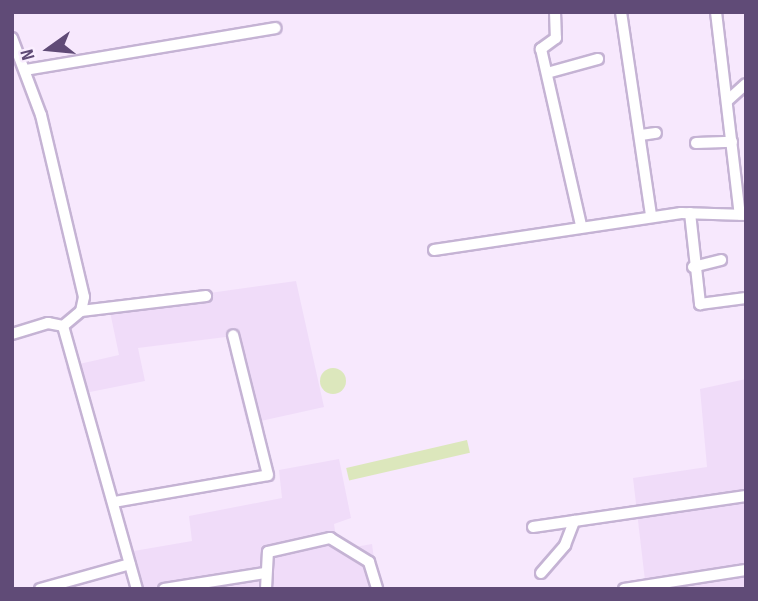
<!DOCTYPE html>
<style>
body{margin:0}
#map{position:relative;width:758px;height:601px;overflow:hidden;background:#f7e8fd;font-family:"Sofia Sans Condensed",sans-serif}
div>[style]{position:absolute}
[style*='--x']{left:calc(var(--x)*1px);top:calc(var(--y)*1px);width:calc(var(--w)*1px);rotate:calc(var(--a)*1deg)}
.residential>*{inset:0;background:#f0dcf9}
.water>*{inset:0;background:#dce7bc;transform-origin:0 0}
.round{border-radius:50%}
.roads{filter:drop-shadow(2px 0 #c5b3d4) drop-shadow(-2px 0 #c5b3d4) drop-shadow(0 2px #c5b3d4) drop-shadow(0 -2px #c5b3d4)}
.minor>*{height:10px;margin:-5px;padding:0 5px;transform-origin:5px;border-radius:5px;background:#fff}
span{translate:-50% -50%;white-space:nowrap;text-align:center;line-height:1.15;-webkit-text-stroke:5px #faeeff;paint-order:stroke}
.frame{position:absolute;inset:0;border:14px solid #604b77;pointer-events:none}
.north{position:absolute;left:14px;top:14px;width:70px;height:70px;-webkit-text-stroke:5px #faeeff;paint-order:stroke;rotate:255deg;font-size:19px;font-weight:700;line-height:28px;text-align:center;color:#604b77}
.north::after{content:'';display:block;margin:auto;width:24px;height:32px;background:#604b77;clip-path:polygon(50% 0,100% 100%,50% 72%,0 100%)}
</style>
<div id="map">
<div class="residential">
<div style="clip-path:polygon(296px 281px,324px 407px,247px 424px,226px 337px,138px 348px,145px 381px,75px 395px,66px 367px,119px 355px,109px 307px)"></div>
<div style="clip-path:polygon(746px 379px,746px 589px,646px 589px,633px 478px,707px 467px,700px 389px)"></div>
<div style="clip-path:polygon(339px 459px,351px 518px,334px 524px,338px 550px,372px 544px,378px 589px,134px 589px,128px 552px,192px 541px,189px 516px,282px 498px,279px 470px)"></div>
</div>
<div class="water">
<div class="round" style="left:320px;top:368px;width:26px;height:26px"></div>
<div style="left:467px;top:440px;width:13px;height:124px;rotate:77deg"></div>
</div>
<div class="roads">
<div class="minor">
<div style="--x:555;--y:12;--w:26;--a:88"></div>
<div style="--x:556;--y:38;--w:19;--a:144"></div>
<div style="--x:541;--y:49;--w:180;--a:77.2"></div>
<div style="--x:621;--y:12;--w:206;--a:81.6"></div>
<div style="--x:716;--y:12;--w:204;--a:83.3"></div>
<div style="--x:12;--y:38;--w:82;--a:69.4"></div>
<div style="--x:41;--y:115;--w:187;--a:76.7"></div>
<div style="--x:84;--y:297;--w:14;--a:102"></div>
<div style="--x:81;--y:311;--w:23;--a:140"></div>
<div style="--x:25;--y:70;--w:254;--a:-9.5"></div>
<div style="--x:547;--y:73;--w:53;--a:-15.4"></div>
<div style="--x:727;--y:101;--w:25;--a:-42"></div>
<div style="--x:641;--y:135;--w:15;--a:-8"></div>
<div style="--x:696;--y:143;--w:36;--a:-2"></div>
<div style="--x:690;--y:213;--w:92;--a:83.7"></div>
<div style="--x:700;--y:304;--w:46;--a:-7.4"></div>
<div style="--x:434;--y:250;--w:250;--a:-8.5"></div>
<div style="--x:681;--y:213;--w:65;--a:1.8"></div>
<div style="--x:693;--y:267;--w:29;--a:-14"></div>
<div style="--x:81;--y:311;--w:126;--a:-6.8"></div>
<div style="--x:63;--y:326;--w:273;--a:74.3"></div>
<div style="--x:12;--y:334;--w:38;--a:-17"></div>
<div style="--x:48;--y:323;--w:15;--a:11"></div>
<div style="--x:114;--y:502;--w:156;--a:-9.9"></div>
<div style="--x:268;--y:475;--w:144;--a:-104"></div>
<div style="--x:533;--y:527;--w:215;--a:-8.3"></div>
<div style="--x:541;--y:573;--w:37;--a:-49"></div>
<div style="--x:565;--y:545;--w:26;--a:-69"></div>
<div style="--x:40;--y:589;--w:93;--a:-15.5"></div>
<div style="--x:164;--y:589;--w:102;--a:-9"></div>
<div style="--x:266;--y:589;--w:37;--a:-87"></div>
<div style="--x:268;--y:552;--w:64;--a:-12.7"></div>
<div style="--x:330;--y:538;--w:46;--a:31.6"></div>
<div style="--x:369;--y:562;--w:28;--a:73"></div>
<div style="--x:624;--y:589;--w:123;--a:-8.9"></div>
</div>
</div>
<div class="frame"></div>
<div class="north">N</div>
</div>
